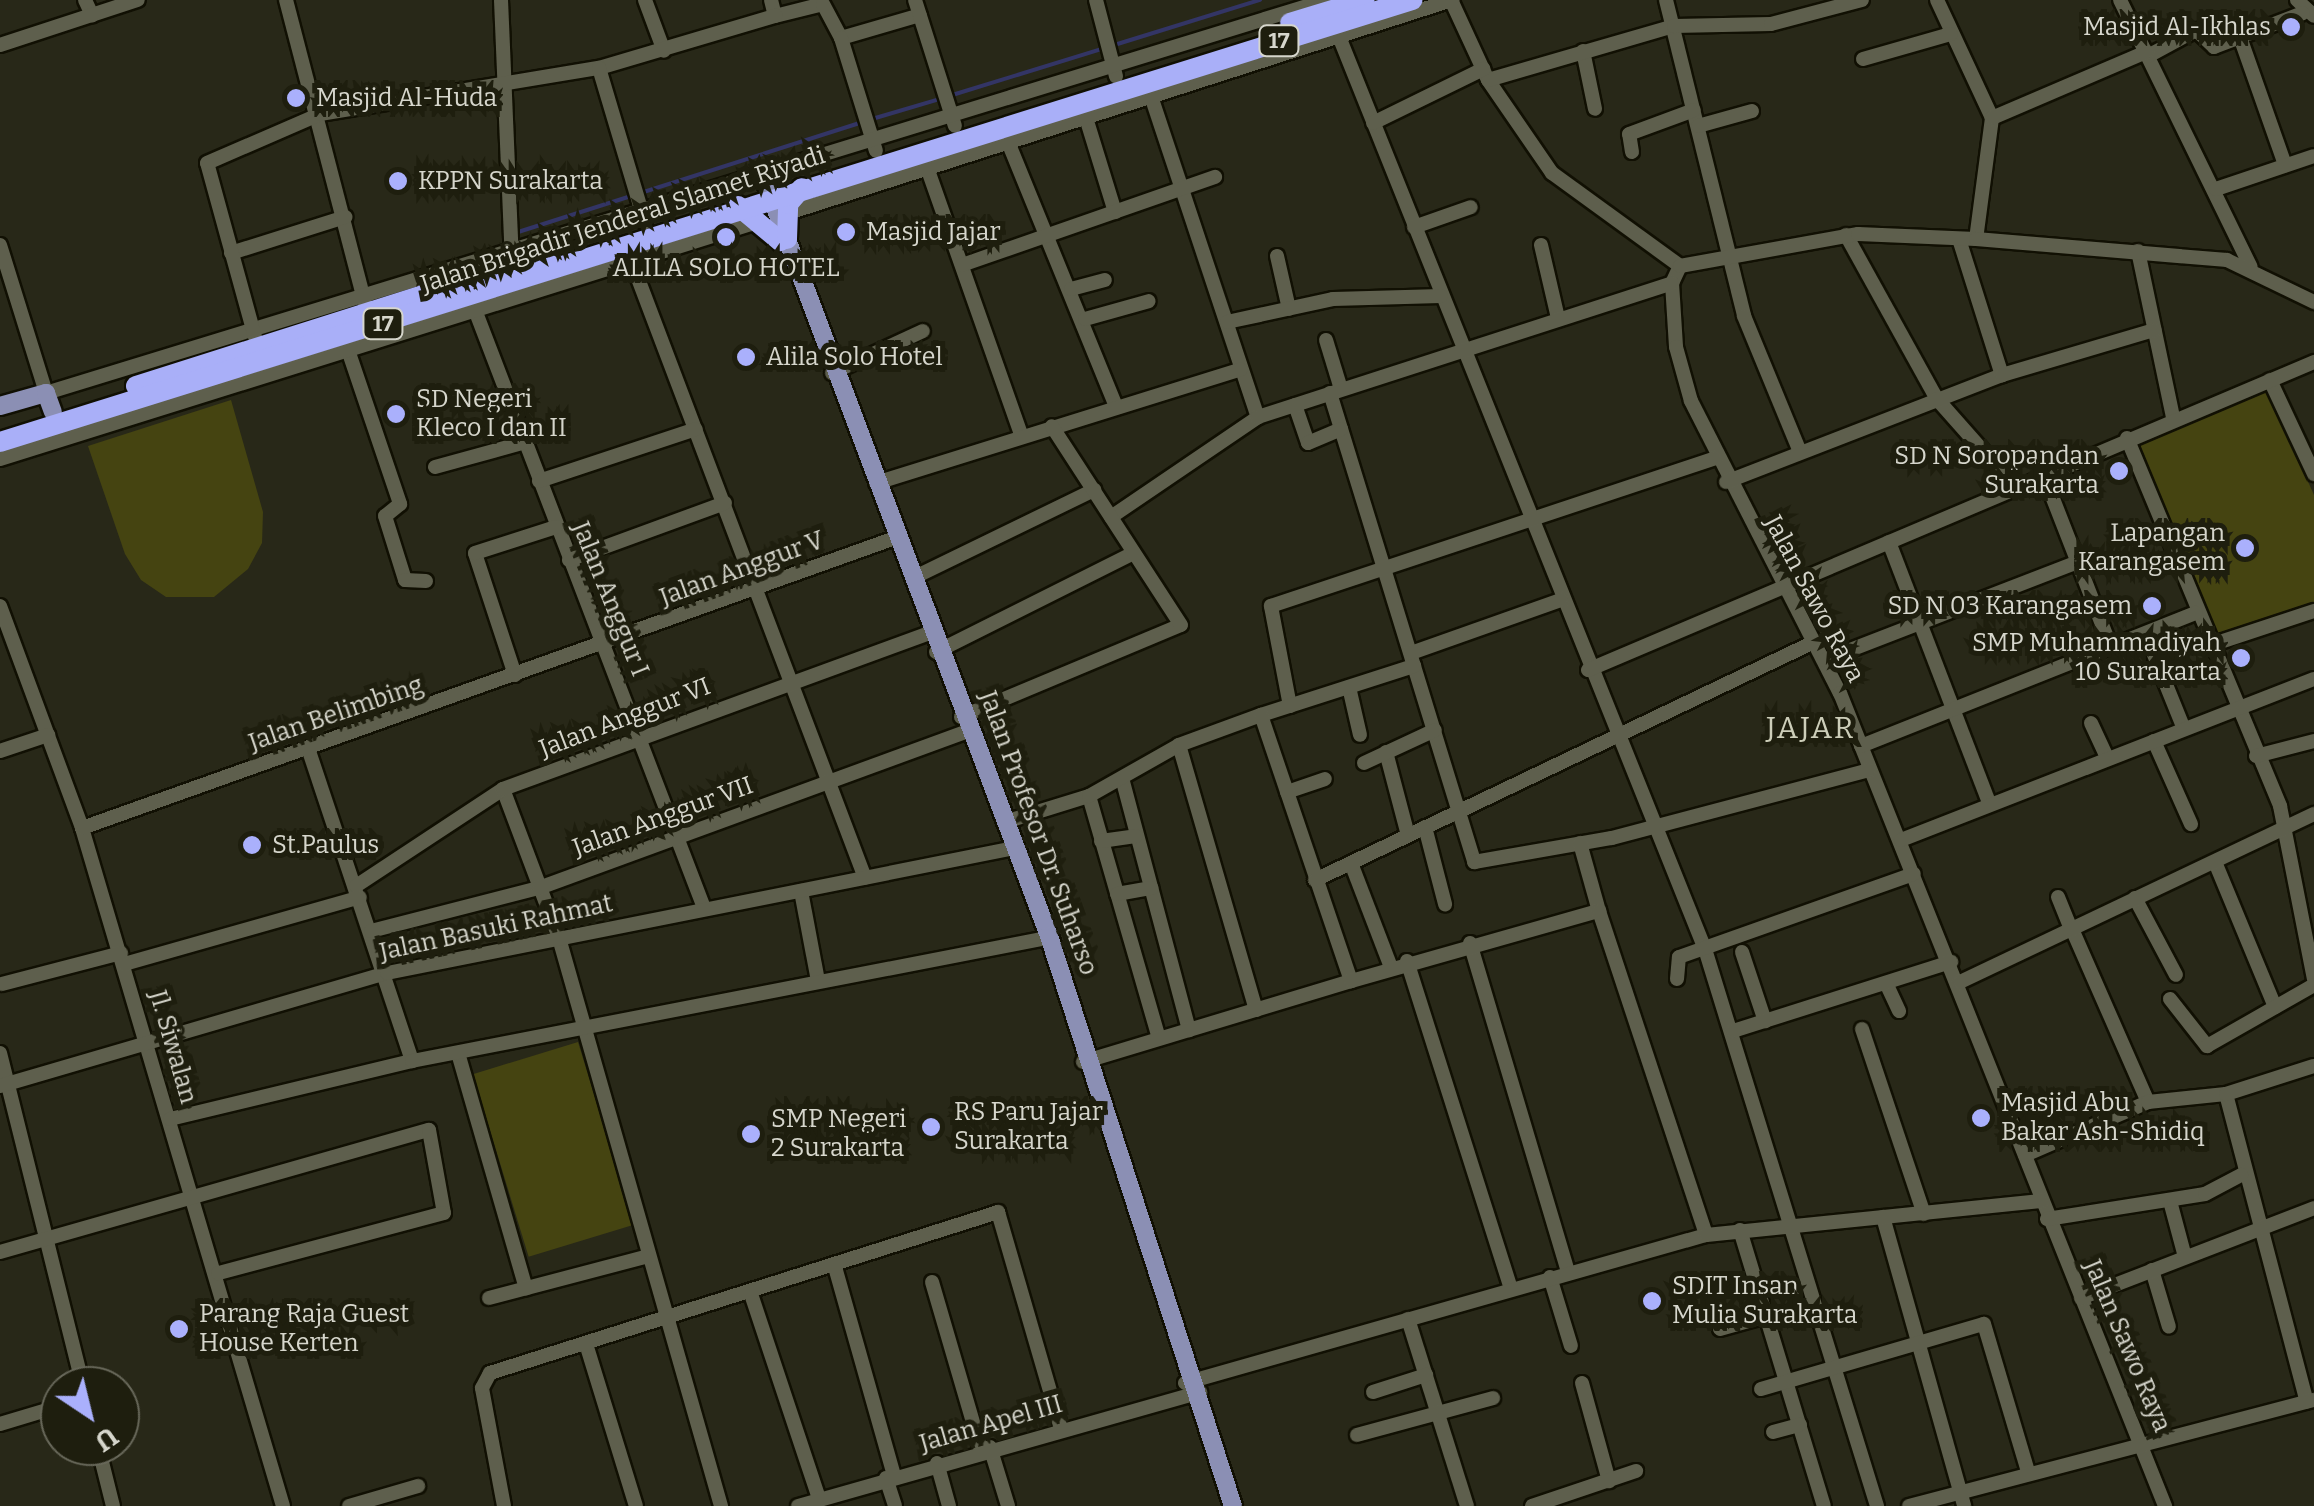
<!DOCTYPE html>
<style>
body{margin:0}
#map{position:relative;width:2314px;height:1506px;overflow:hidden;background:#282818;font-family:Bitter,serif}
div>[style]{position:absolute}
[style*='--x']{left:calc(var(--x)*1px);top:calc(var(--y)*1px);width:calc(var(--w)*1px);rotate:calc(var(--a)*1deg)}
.green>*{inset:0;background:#454411;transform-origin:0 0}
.stream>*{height:4px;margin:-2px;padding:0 2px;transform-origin:2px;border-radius:2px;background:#333565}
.roads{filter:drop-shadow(2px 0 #111003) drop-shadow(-2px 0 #111003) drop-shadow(0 2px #111003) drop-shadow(0 -2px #111003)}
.minor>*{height:14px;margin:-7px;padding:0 7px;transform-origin:7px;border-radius:7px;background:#5e5f4d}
.major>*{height:18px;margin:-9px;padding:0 9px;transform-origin:9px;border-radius:9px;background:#8b8fb4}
.highway>*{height:20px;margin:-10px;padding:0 10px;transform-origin:10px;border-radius:10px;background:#a9aff8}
.dots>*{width:28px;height:28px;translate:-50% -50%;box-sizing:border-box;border:5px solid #1e1e0e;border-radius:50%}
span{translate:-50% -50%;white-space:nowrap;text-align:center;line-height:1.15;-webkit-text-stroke:10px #1e1e0e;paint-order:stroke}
.shield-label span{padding:2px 8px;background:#1e1e0e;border:2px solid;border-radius:8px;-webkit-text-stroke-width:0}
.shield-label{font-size:22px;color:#d6d6cc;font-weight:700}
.poi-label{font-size:25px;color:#d6d6cc}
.right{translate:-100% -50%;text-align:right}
.left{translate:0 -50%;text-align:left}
.street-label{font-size:25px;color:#d6d6cc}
.quarter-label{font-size:30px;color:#cdceb9;letter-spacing:2.5px}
.north{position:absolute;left:40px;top:1366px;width:100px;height:100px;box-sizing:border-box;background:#1e1e0e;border:2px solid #68685a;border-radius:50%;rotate:145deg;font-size:28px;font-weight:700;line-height:40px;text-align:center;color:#d6d6cc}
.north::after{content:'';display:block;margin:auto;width:35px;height:45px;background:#aab0fc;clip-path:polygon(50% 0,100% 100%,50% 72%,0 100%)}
</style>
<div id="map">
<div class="green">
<div style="clip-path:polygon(2268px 391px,2314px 495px,2314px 602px,2213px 642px,2136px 445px)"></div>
<div style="clip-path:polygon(231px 400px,263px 512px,262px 543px,248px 569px,214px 597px,166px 597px,141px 580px,125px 554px,88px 446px)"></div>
<div style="left:578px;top:1042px;width:191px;height:110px;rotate:73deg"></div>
</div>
<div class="stream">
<div style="--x:1111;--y:46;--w:156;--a:-17.2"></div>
<div style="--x:949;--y:96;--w:160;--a:-17.1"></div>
<div style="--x:872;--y:119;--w:71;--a:-16.4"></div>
<div style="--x:515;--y:233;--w:365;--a:-17.7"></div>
</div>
<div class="roads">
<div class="minor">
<div style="--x:85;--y:0;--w:17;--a:65"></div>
<div style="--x:286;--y:0;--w:314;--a:75.4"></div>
<div style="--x:501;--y:0;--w:259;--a:87.6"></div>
<div style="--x:645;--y:0;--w:54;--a:69.6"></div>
<div style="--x:771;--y:0;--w:16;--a:76"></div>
<div style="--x:775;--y:16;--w:49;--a:-14"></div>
<div style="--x:823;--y:4;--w:38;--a:62"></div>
<div style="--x:841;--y:38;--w:82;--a:-16.2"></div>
<div style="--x:915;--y:0;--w:132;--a:72.4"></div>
<div style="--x:1096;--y:0;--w:79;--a:75.3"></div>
<div style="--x:1451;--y:0;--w:88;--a:65.2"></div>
<div style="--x:1488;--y:80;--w:113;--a:55.5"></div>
<div style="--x:1552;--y:173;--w:158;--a:36"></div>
<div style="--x:1666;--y:0;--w:325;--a:76.1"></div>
<div style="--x:1744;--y:316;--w:147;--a:67.6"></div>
<div style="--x:1937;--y:0;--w:130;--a:65"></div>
<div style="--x:1992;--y:118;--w:122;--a:97.5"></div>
<div style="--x:2120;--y:0;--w:297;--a:63.9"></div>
<div style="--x:2297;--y:0;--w:23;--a:43"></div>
<div style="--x:1334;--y:24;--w:997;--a:68.15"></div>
<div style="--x:1705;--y:949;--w:583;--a:72.84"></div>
<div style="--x:2240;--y:37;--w:136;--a:70.6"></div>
<div style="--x:841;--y:38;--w:118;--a:72.8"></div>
<div style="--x:0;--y:45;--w:145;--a:-18.1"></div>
<div style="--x:1583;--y:51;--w:59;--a:78.3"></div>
<div style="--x:2148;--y:56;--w:55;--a:-28.4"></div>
<div style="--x:2196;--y:30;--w:25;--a:43"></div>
<div style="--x:2214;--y:47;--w:95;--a:-20.9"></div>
<div style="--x:1863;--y:59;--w:91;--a:-15.9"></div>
<div style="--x:599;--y:68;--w:184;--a:-16.5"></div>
<div style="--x:1488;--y:80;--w:194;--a:-16.2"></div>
<div style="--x:1674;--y:26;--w:97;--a:-1.2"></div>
<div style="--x:1771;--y:24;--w:94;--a:-14.8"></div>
<div style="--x:1149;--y:90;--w:345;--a:71.6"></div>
<div style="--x:1083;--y:108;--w:109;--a:72.9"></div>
<div style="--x:1992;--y:118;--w:168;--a:-23.2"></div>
<div style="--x:1373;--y:123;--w:123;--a:-26.1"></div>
<div style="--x:1698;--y:126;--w:56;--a:-15.5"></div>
<div style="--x:1004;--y:132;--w:297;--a:67.8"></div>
<div style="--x:1632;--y:152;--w:18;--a:-99"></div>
<div style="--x:1629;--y:134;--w:69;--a:-20.3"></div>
<div style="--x:923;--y:156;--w:296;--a:70.6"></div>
<div style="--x:2216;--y:189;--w:103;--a:-18.6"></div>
<div style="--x:782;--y:215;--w:704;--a:-17.79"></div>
<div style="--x:1414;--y:227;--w:60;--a:-19.3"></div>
<div style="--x:1846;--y:235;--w:188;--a:61"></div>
<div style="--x:1937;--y:399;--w:115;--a:48.5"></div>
<div style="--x:1959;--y:239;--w:143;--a:72.5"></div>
<div style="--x:0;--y:245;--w:155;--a:72.7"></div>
<div style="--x:46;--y:393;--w:1340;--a:-17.06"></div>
<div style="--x:1541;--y:245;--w:75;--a:76.9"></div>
<div style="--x:2138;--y:251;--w:170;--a:78.1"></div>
<div style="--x:628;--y:252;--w:669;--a:69.26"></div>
<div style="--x:231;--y:253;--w:120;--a:-17.5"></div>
<div style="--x:1277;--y:256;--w:54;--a:77.2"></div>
<div style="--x:962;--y:265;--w:268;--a:-19.2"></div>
<div style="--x:1680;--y:266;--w:19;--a:115"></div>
<div style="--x:1672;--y:283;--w:64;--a:86.4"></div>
<div style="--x:1676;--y:347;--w:56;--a:74.5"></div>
<div style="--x:1691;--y:401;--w:328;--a:63"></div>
<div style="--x:1840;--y:693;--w:876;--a:68.21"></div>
<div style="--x:1680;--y:266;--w:181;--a:-10.2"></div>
<div style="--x:1858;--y:234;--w:118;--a:2.4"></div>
<div style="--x:1976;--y:239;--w:252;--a:4.8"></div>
<div style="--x:2227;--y:260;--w:97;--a:25.8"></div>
<div style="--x:1071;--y:289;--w:35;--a:-15"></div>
<div style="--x:472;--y:302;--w:649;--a:69.05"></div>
<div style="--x:1085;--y:319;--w:66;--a:-15.7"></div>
<div style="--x:1227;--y:322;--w:108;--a:-12.2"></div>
<div style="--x:1333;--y:299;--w:108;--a:-1.6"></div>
<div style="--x:255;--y:337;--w:180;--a:-105.4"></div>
<div style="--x:207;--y:163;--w:123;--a:-23.4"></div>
<div style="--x:320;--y:114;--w:283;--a:-9.4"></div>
<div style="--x:599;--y:68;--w:161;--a:73.4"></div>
<div style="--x:1326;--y:340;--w:51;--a:73"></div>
<div style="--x:347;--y:347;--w:166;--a:71.3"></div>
<div style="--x:400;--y:504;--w:19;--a:141"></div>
<div style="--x:385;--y:516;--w:67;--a:72.6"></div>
<div style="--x:405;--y:580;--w:21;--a:3"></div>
<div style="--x:832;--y:373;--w:100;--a:-24.8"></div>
<div style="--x:2270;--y:380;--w:104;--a:64.9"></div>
<div style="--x:1330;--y:393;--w:491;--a:72.9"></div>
<div style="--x:1474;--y:862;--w:140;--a:-9.9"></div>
<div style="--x:1612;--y:838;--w:266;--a:-14.8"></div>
<div style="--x:1295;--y:405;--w:40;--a:71.1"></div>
<div style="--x:1308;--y:443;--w:36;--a:-23"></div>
<div style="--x:2127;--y:438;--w:399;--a:67.4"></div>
<div style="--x:2280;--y:806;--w:176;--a:78.9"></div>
<div style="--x:0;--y:459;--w:797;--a:-17.37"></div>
<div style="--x:435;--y:467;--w:94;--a:-15.4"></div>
<div style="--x:2043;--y:473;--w:187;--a:68.7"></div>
<div style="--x:539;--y:481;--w:165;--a:-18.3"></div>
<div style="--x:1726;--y:482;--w:296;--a:-21.2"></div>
<div style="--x:2002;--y:375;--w:159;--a:-16.5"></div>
<div style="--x:876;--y:483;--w:382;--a:-17.3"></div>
<div style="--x:1111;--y:517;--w:178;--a:-34.2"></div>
<div style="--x:1258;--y:417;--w:435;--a:-17.9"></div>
<div style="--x:1889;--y:542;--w:279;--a:69"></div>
<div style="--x:569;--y:560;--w:166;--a:-20.1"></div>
<div style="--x:919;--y:575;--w:195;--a:-25.9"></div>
<div style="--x:0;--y:606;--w:237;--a:69.7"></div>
<div style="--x:82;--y:828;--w:707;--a:73.49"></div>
<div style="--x:2146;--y:635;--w:101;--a:68"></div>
<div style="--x:2208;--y:646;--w:112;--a:-18.3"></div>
<div style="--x:936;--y:652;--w:221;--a:-26.6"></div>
<div style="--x:1411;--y:653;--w:159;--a:-19.5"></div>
<div style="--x:1824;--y:660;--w:272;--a:-21.1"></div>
<div style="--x:1588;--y:670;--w:789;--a:-22.99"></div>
<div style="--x:515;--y:675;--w:128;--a:-108.2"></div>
<div style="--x:475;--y:553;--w:85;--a:-17.8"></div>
<div style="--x:1349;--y:687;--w:49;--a:77.1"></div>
<div style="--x:1290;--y:706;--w:102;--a:-100.8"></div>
<div style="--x:1271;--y:606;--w:467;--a:-18.4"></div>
<div style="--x:1261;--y:715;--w:161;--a:-17.8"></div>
<div style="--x:961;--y:717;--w:238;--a:-22.7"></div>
<div style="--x:1181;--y:625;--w:237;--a:-123"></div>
<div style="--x:2091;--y:723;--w:38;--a:65"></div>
<div style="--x:2154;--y:741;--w:91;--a:66"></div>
<div style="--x:1179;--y:745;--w:276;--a:73.8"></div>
<div style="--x:1861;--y:746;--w:360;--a:-21.7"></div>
<div style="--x:308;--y:748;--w:330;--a:71.6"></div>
<div style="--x:0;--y:751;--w:51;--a:-18.4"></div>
<div style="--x:1386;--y:752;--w:86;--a:75.2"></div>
<div style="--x:2256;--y:756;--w:60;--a:-14.5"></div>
<div style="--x:1364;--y:763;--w:78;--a:-24.9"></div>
<div style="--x:1122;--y:778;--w:261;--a:75.1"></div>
<div style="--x:503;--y:789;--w:159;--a:69.4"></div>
<div style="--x:559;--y:938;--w:591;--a:74.08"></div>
<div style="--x:1287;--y:792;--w:40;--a:-18.9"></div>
<div style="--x:1089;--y:796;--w:252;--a:73.9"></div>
<div style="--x:1008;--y:821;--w:85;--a:-17.2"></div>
<div style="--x:1089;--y:796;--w:103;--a:-29.5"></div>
<div style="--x:1179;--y:745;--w:87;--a:-20.1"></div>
<div style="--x:1261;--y:715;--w:281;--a:71.3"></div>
<div style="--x:1351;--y:981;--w:280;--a:163.2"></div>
<div style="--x:1425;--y:827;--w:80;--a:75.4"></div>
<div style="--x:82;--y:828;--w:863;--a:-19.63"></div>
<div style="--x:1901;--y:840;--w:443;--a:-21.3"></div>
<div style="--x:1101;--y:841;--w:35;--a:-8"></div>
<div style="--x:1580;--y:843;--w:71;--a:74.4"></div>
<div style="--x:2215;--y:862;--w:157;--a:67.5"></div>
<div style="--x:1351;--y:863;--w:111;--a:69"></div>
<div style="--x:1315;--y:880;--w:553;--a:-25.5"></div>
<div style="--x:356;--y:886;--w:176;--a:-33.4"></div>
<div style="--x:503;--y:789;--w:454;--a:-20.1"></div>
<div style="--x:801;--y:891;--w:92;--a:79.3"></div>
<div style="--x:1117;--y:894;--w:35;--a:-10"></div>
<div style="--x:2058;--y:897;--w:35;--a:68"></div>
<div style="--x:2135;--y:898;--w:87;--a:62"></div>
<div style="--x:2072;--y:929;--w:189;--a:66.3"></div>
<div style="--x:371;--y:931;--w:173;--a:-14.4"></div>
<div style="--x:539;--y:888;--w:456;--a:-20.1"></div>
<div style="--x:1470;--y:943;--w:343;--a:73.4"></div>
<div style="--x:1742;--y:952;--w:73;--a:71.6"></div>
<div style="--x:1407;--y:961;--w:344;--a:72.4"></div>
<div style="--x:124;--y:964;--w:245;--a:-15.8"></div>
<div style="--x:1677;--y:979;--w:22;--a:-85"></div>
<div style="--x:1679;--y:957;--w:249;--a:-19.5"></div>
<div style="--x:1351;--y:981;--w:258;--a:-15.8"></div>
<div style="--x:1599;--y:911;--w:341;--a:71.7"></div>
<div style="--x:1960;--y:982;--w:392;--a:-25.4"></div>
<div style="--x:1886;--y:983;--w:31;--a:65"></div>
<div style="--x:2;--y:984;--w:123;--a:-14.6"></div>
<div style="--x:2170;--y:999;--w:60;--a:51.8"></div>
<div style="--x:2207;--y:1046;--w:123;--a:-29.7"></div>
<div style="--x:1862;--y:1029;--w:195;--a:71.5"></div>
<div style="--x:1733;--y:1031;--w:229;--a:-17.6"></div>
<div style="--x:0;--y:1053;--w:343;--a:76"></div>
<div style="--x:458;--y:1053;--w:245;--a:73.9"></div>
<div style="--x:0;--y:1086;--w:403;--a:-16.3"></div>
<div style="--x:387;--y:973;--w:634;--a:-11.27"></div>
<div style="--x:2226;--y:1094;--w:318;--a:75.3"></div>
<div style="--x:170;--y:1119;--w:249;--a:-13.5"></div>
<div style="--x:412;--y:1061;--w:642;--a:-10.96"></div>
<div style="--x:2025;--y:1155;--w:134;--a:-23.3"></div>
<div style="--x:2148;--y:1102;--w:78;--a:-5.9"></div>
<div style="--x:2226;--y:1094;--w:92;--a:-17.7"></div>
<div style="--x:2170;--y:1201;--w:58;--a:75"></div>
<div style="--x:1883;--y:1217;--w:300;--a:74.3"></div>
<div style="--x:2047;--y:1219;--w:160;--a:-9"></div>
<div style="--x:2205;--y:1194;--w:41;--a:-27.8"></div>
<div style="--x:1740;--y:1230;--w:288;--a:73.1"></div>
<div style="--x:0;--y:1252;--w:446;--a:-15.9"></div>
<div style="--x:429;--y:1130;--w:84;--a:79.8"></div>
<div style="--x:444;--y:1213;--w:234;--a:165.1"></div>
<div style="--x:835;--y:1267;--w:216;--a:74.2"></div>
<div style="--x:2152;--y:1270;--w:59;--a:73.4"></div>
<div style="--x:1550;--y:1277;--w:72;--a:73.1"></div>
<div style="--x:932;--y:1282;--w:175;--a:73.7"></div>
<div style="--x:751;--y:1294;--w:216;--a:71.6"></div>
<div style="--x:489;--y:1298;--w:165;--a:-14.7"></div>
<div style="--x:2081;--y:1298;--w:250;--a:-21.1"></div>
<div style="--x:1408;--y:1319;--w:196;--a:72.5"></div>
<div style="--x:1720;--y:1329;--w:48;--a:-15.8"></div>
<div style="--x:587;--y:1347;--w:166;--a:72.9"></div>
<div style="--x:1185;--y:1383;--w:542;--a:-15.86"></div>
<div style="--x:1706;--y:1235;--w:337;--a:-5.8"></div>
<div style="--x:1582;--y:1383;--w:102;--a:74.6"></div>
<div style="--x:1761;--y:1389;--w:232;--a:-16.3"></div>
<div style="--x:1984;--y:1324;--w:154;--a:73.4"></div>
<div style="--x:1373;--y:1392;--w:56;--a:-17.8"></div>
<div style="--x:0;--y:1424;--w:63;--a:-16.7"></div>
<div style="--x:1773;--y:1432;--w:28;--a:-15"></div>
<div style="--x:1357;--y:1435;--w:141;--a:-15.2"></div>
<div style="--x:98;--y:1446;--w:62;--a:76"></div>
<div style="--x:990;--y:1447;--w:62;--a:73"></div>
<div style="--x:937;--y:1463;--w:45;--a:74.4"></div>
<div style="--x:886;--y:1478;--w:29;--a:72"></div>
<div style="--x:349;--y:1506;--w:72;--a:-16.2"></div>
<div style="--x:504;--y:1506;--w:120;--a:-100.6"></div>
<div style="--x:482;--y:1388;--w:17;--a:-62"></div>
<div style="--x:490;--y:1373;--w:533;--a:-17.58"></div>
<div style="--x:998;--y:1212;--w:223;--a:73.8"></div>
<div style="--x:798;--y:1506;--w:418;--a:-15.8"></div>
<div style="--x:1532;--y:1506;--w:110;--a:-18.6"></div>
<div style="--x:1909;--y:1506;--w:419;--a:-14.7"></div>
</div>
<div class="major">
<div style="--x:767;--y:186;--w:801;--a:69.39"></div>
<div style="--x:1049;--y:936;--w:599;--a:72.11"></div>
<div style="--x:0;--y:406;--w:48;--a:-15.8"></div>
<div style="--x:46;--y:393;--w:20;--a:70"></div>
</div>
<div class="highway">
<div style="--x:1290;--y:23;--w:78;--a:-17"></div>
<div style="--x:738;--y:206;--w:55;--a:39.8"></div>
<div style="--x:787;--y:239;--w:35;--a:-88"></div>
<div style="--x:788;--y:204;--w:21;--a:-49"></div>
<div style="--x:136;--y:386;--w:435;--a:-17.6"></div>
<div style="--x:0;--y:442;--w:1480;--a:-17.38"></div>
</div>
</div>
<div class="dots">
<div style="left:2291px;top:27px;background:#aab0fc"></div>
<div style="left:296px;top:98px;background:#aab0fc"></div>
<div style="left:398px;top:181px;background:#aab0fc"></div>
<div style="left:846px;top:232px;background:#aab0fc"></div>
<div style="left:726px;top:237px;background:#aab0fc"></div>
<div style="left:746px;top:357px;background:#aab0fc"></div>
<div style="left:396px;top:414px;background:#aab0fc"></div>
<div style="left:2119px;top:471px;background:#aab0fc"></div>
<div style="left:2245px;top:548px;background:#aab0fc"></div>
<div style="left:2152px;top:606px;background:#aab0fc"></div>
<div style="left:2241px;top:658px;background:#aab0fc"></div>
<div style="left:252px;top:845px;background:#aab0fc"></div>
<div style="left:1981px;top:1118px;background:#aab0fc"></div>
<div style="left:931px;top:1127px;background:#aab0fc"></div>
<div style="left:751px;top:1134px;background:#aab0fc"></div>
<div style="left:1652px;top:1301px;background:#aab0fc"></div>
<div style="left:179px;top:1329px;background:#aab0fc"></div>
</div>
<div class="shield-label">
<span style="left:1279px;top:41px">17</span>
<span style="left:383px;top:324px">17</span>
</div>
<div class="poi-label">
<span class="right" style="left:2271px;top:27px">Masjid Al-Ikhlas</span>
<span class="left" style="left:316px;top:98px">Masjid Al-Huda</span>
<span class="left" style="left:418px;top:181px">KPPN Surakarta</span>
<span class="left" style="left:866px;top:232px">Masjid Jajar</span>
<span style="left:726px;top:268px">ALILA SOLO HOTEL</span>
<span class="left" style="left:766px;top:357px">Alila Solo Hotel</span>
<span class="left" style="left:416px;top:414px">SD Negeri<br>Kleco I dan II</span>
<span class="right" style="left:2099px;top:471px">SD N Soropandan<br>Surakarta</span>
<span class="right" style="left:2225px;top:548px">Lapangan<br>Karangasem</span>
<span class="right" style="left:2132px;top:606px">SD N 03 Karangasem</span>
<span class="right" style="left:2221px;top:658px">SMP Muhammadiyah<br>10 Surakarta</span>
<span class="left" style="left:272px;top:845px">St.Paulus</span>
<span class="left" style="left:2001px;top:1118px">Masjid Abu<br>Bakar Ash-Shidiq</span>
<span class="left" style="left:954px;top:1127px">RS Paru Jajar<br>Surakarta</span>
<span class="left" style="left:771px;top:1134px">SMP Negeri<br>2 Surakarta</span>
<span class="left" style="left:1672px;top:1301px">SDIT Insan<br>Mulia Surakarta</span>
<span class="left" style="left:199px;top:1329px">Parang Raja Guest<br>House Kerten</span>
</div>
<div class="street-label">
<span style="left:623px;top:220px;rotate:-18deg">Jalan Brigadir Jenderal Slamet Riyadi</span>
<span style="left:742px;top:569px;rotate:-20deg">Jalan Anggur V</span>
<span style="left:610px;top:599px;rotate:68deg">Jalan Anggur I</span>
<span style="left:1814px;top:599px;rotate:62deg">Jalan Sawo Raya</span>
<span style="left:336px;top:714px;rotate:-19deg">Jalan Belimbing</span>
<span style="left:625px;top:718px;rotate:-21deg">Jalan Anggur VI</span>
<span style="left:663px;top:817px;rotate:-20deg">Jalan Anggur VII</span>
<span style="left:1038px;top:833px;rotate:70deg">Jalan Profesor Dr. Suharso</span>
<span style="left:496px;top:928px;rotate:-12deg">Jalan Basuki Rahmat</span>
<span style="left:173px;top:1047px;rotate:74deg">Jl. Siwalan</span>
<span style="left:2127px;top:1346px;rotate:67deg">Jalan Sawo Raya</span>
<span style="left:991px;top:1424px;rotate:-16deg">Jalan Apel III</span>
</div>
<div class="quarter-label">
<span style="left:1811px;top:728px">JAJAR</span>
</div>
<div class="north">U</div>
</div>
